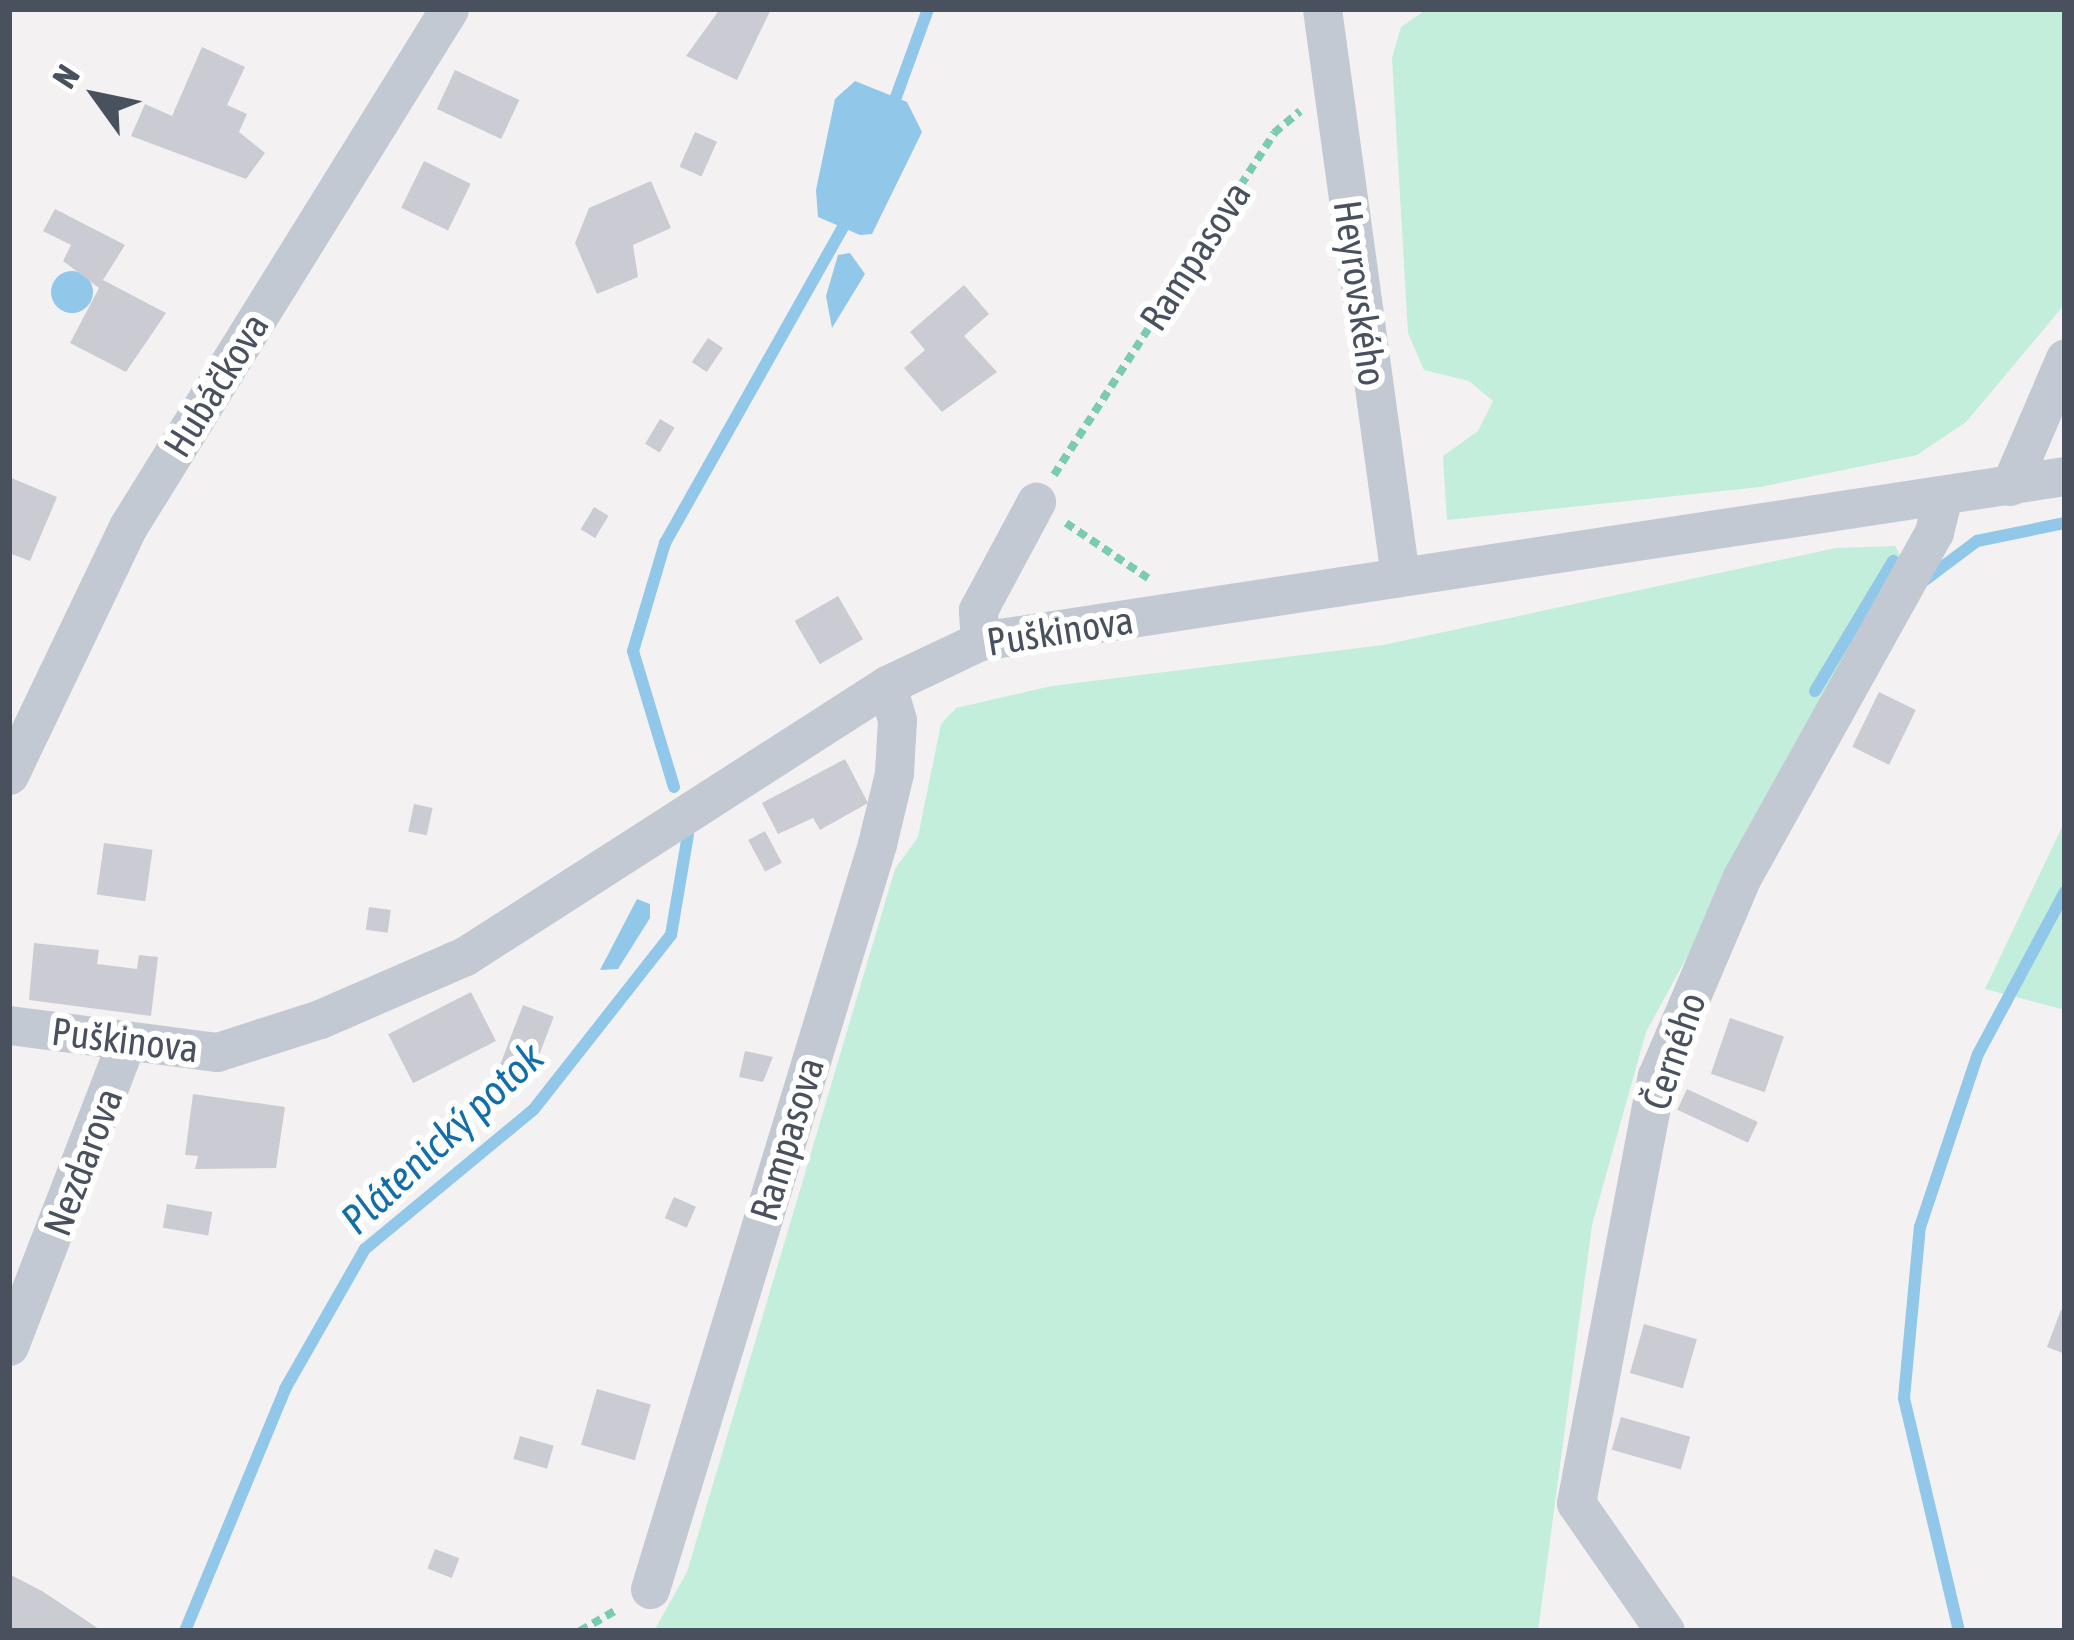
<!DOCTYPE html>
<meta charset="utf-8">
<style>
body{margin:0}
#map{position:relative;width:2074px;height:1640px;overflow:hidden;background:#f3f1f1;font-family:"Asap Condensed",sans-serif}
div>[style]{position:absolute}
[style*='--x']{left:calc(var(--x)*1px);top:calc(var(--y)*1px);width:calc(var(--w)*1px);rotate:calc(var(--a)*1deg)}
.green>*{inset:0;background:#c2eedb}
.water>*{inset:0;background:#91c7e9}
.round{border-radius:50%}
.stream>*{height:12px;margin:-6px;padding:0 6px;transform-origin:6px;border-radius:6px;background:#91c7e9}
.building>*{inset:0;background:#cbccd3;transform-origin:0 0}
.path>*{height:8px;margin-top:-4px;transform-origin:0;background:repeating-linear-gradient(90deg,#7bcbb2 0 9px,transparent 0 15px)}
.street>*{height:39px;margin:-19.5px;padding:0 19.5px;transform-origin:19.5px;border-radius:19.5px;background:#c2c9d2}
span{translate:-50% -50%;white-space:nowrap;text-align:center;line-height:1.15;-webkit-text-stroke:12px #fff;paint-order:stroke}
.street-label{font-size:39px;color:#49515e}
.water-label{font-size:42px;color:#126ea8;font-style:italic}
.frame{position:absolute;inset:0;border:12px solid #49515e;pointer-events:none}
.north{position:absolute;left:36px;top:36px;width:120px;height:120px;-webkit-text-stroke:9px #fff;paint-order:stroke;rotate:303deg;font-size:33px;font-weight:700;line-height:48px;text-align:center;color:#49515e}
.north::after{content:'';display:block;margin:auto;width:42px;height:54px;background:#49515e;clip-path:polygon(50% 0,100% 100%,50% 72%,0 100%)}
</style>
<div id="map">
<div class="green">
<div style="clip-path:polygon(1427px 9px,2065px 9px,2065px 304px,1966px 422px,1917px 455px,1760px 487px,1447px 520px,1443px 456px,1478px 431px,1493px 401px,1469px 381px,1424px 370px,1408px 333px,1392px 58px,1401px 27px)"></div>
<div style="clip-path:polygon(1895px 546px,1903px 561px,1646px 1032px,1592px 1225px,1538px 1631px,654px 1631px,687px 1572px,895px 869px,918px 837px,941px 724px,956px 708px,1052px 686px,1383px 645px,1836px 548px)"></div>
<div style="clip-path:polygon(2065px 821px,2065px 1010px,1985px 989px)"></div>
</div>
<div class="water">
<div style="clip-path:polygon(855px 81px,907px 102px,922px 132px,872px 234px,860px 235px,818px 217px,816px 190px,835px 99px)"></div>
<div style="clip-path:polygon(850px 253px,865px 274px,832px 328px,826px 296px,838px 255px)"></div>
<div class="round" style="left:51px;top:271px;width:42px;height:42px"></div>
<div style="clip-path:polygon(637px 899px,650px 904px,650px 918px,618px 969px,600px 970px)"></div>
</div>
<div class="stream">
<div style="--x:892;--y:108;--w:105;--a:-70"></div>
<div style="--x:1925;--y:580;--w:65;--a:-36.9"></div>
<div style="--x:1977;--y:541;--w:90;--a:-11.6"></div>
<div style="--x:1815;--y:691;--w:152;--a:-59"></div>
<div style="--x:674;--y:787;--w:142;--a:-106.8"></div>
<div style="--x:633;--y:651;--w:113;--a:-73.5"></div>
<div style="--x:665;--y:543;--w:374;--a:-60.6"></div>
<div style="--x:185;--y:1631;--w:262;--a:-67.5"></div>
<div style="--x:285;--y:1389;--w:161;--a:-60.3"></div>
<div style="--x:365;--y:1249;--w:219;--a:-39.6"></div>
<div style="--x:534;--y:1109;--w:221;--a:-51.8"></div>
<div style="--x:671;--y:935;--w:102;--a:-80.4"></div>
<div style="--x:1959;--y:1631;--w:239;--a:-103.3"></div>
<div style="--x:1904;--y:1398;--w:172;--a:-84.7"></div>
<div style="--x:1920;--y:1227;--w:182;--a:-71.5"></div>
<div style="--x:1978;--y:1054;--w:184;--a:-61.8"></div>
</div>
<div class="building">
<div style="clip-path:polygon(720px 9px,771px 9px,737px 80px,686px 56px)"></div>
<div style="clip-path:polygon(202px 47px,245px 67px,227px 105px,247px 114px,239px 132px,265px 153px,246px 179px,131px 136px,145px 104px,172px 116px)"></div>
<div style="left:455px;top:70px;width:71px;height:43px;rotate:25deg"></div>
<div style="left:695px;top:132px;width:24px;height:38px;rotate:24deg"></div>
<div style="left:424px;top:161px;width:52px;height:52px;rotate:26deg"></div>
<div style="clip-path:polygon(651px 181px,671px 228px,633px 245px,638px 277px,597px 294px,575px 243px,589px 208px)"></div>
<div style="clip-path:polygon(55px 209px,125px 245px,103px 280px,166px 313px,126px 372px,70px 343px,99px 288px,63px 261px,71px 245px,43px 231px)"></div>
<div style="clip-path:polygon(964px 285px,989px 314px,964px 336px,997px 372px,942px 412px,904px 368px,925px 350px,910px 332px)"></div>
<div style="left:708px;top:338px;width:18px;height:29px;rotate:34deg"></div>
<div style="left:660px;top:419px;width:17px;height:29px;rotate:31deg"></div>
<div style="clip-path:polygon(9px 477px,57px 497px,30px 561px,9px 553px)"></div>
<div style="left:594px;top:507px;width:17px;height:26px;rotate:31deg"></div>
<div style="left:838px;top:596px;width:50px;height:50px;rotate:60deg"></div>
<div style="left:1879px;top:692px;width:41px;height:61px;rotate:26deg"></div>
<div style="clip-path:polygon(845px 759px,868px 803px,820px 830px,813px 818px,778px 834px,762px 803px)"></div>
<div style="left:414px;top:804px;width:19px;height:28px;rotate:12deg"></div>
<div style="left:765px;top:831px;width:36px;height:19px;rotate:62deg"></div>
<div style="left:104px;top:843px;width:49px;height:52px;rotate:8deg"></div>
<div style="left:369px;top:907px;width:22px;height:23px;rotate:8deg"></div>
<div style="clip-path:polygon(34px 943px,99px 950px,97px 964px,137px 969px,139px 955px,158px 957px,151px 1016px,29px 1000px)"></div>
<div style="left:471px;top:992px;width:55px;height:93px;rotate:63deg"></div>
<div style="left:523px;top:1005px;width:33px;height:64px;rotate:21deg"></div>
<div style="left:1730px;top:1018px;width:57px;height:59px;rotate:19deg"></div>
<div style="clip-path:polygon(745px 1051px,773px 1057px,763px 1082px,739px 1077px)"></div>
<div style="left:1687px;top:1089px;width:78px;height:23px;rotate:25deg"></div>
<div style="clip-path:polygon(193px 1094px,285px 1107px,276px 1168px,195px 1169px,198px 1156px,185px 1155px)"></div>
<div style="left:674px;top:1197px;width:24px;height:23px;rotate:24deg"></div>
<div style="left:167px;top:1204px;width:46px;height:24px;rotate:10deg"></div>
<div style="clip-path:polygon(2061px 1310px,2065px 1311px,2065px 1354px,2047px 1347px)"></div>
<div style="left:1644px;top:1324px;width:55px;height:51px;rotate:16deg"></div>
<div style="left:597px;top:1389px;width:56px;height:58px;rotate:16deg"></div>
<div style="left:1621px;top:1417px;width:72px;height:34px;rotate:16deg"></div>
<div style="left:520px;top:1436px;width:35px;height:24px;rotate:16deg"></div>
<div style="left:435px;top:1549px;width:26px;height:21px;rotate:21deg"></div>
<div style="clip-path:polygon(9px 1574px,42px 1591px,102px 1631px,9px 1631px)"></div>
</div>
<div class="path">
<div style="--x:1054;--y:475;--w:407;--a:-57.2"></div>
<div style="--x:1274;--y:133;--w:34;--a:-40"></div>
<div style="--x:1066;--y:523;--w:99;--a:33.9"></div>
<div style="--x:580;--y:1631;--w:44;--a:-30.1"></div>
</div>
<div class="street">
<div style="--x:1322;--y:9;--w:572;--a:82.17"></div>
<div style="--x:2010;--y:486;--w:139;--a:-66.7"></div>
<div style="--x:980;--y:641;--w:31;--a:-94"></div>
<div style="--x:978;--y:610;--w:123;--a:-61.8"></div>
<div style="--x:9;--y:775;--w:277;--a:-64.4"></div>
<div style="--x:129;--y:525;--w:607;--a:-58.19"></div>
<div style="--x:9;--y:1025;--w:210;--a:7.4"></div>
<div style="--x:217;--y:1052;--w:108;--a:-17.8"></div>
<div style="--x:320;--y:1019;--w:158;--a:-23.5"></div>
<div style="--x:465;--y:956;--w:502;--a:-32.71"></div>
<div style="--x:887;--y:685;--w:103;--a:-25.3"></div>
<div style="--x:980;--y:641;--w:1097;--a:-8.65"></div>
<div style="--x:9;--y:1346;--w:325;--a:-68.9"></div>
<div style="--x:650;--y:1589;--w:779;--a:-73.05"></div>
<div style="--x:877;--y:844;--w:73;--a:-76.5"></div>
<div style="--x:894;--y:773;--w:53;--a:-86.8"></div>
<div style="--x:897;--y:720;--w:36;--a:-106"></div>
<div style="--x:1665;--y:1631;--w:156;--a:-124.8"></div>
<div style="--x:1576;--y:1503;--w:435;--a:-79.3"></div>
<div style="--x:1657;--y:1076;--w:216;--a:-66.9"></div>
<div style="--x:1742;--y:877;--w:395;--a:-60.9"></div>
<div style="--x:1934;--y:532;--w:37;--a:-76"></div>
</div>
<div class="street-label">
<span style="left:1195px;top:256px;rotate:-57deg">Rampasova</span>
<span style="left:1360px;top:293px;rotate:82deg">Heyrovského</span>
<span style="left:216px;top:385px;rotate:-58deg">Hubáčkova</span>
<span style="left:1060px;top:631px;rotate:-9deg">Puškinova</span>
<span style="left:125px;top:1040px;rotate:7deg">Puškinova</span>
<span style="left:1674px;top:1051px;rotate:-71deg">Černého</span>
<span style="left:787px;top:1139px;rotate:-73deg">Rampasova</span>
<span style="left:83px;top:1162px;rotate:-69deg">Nezdarova</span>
</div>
<div class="water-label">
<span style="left:442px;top:1138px;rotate:-43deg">Plátenický potok</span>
</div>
<div class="frame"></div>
<div class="north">N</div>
</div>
